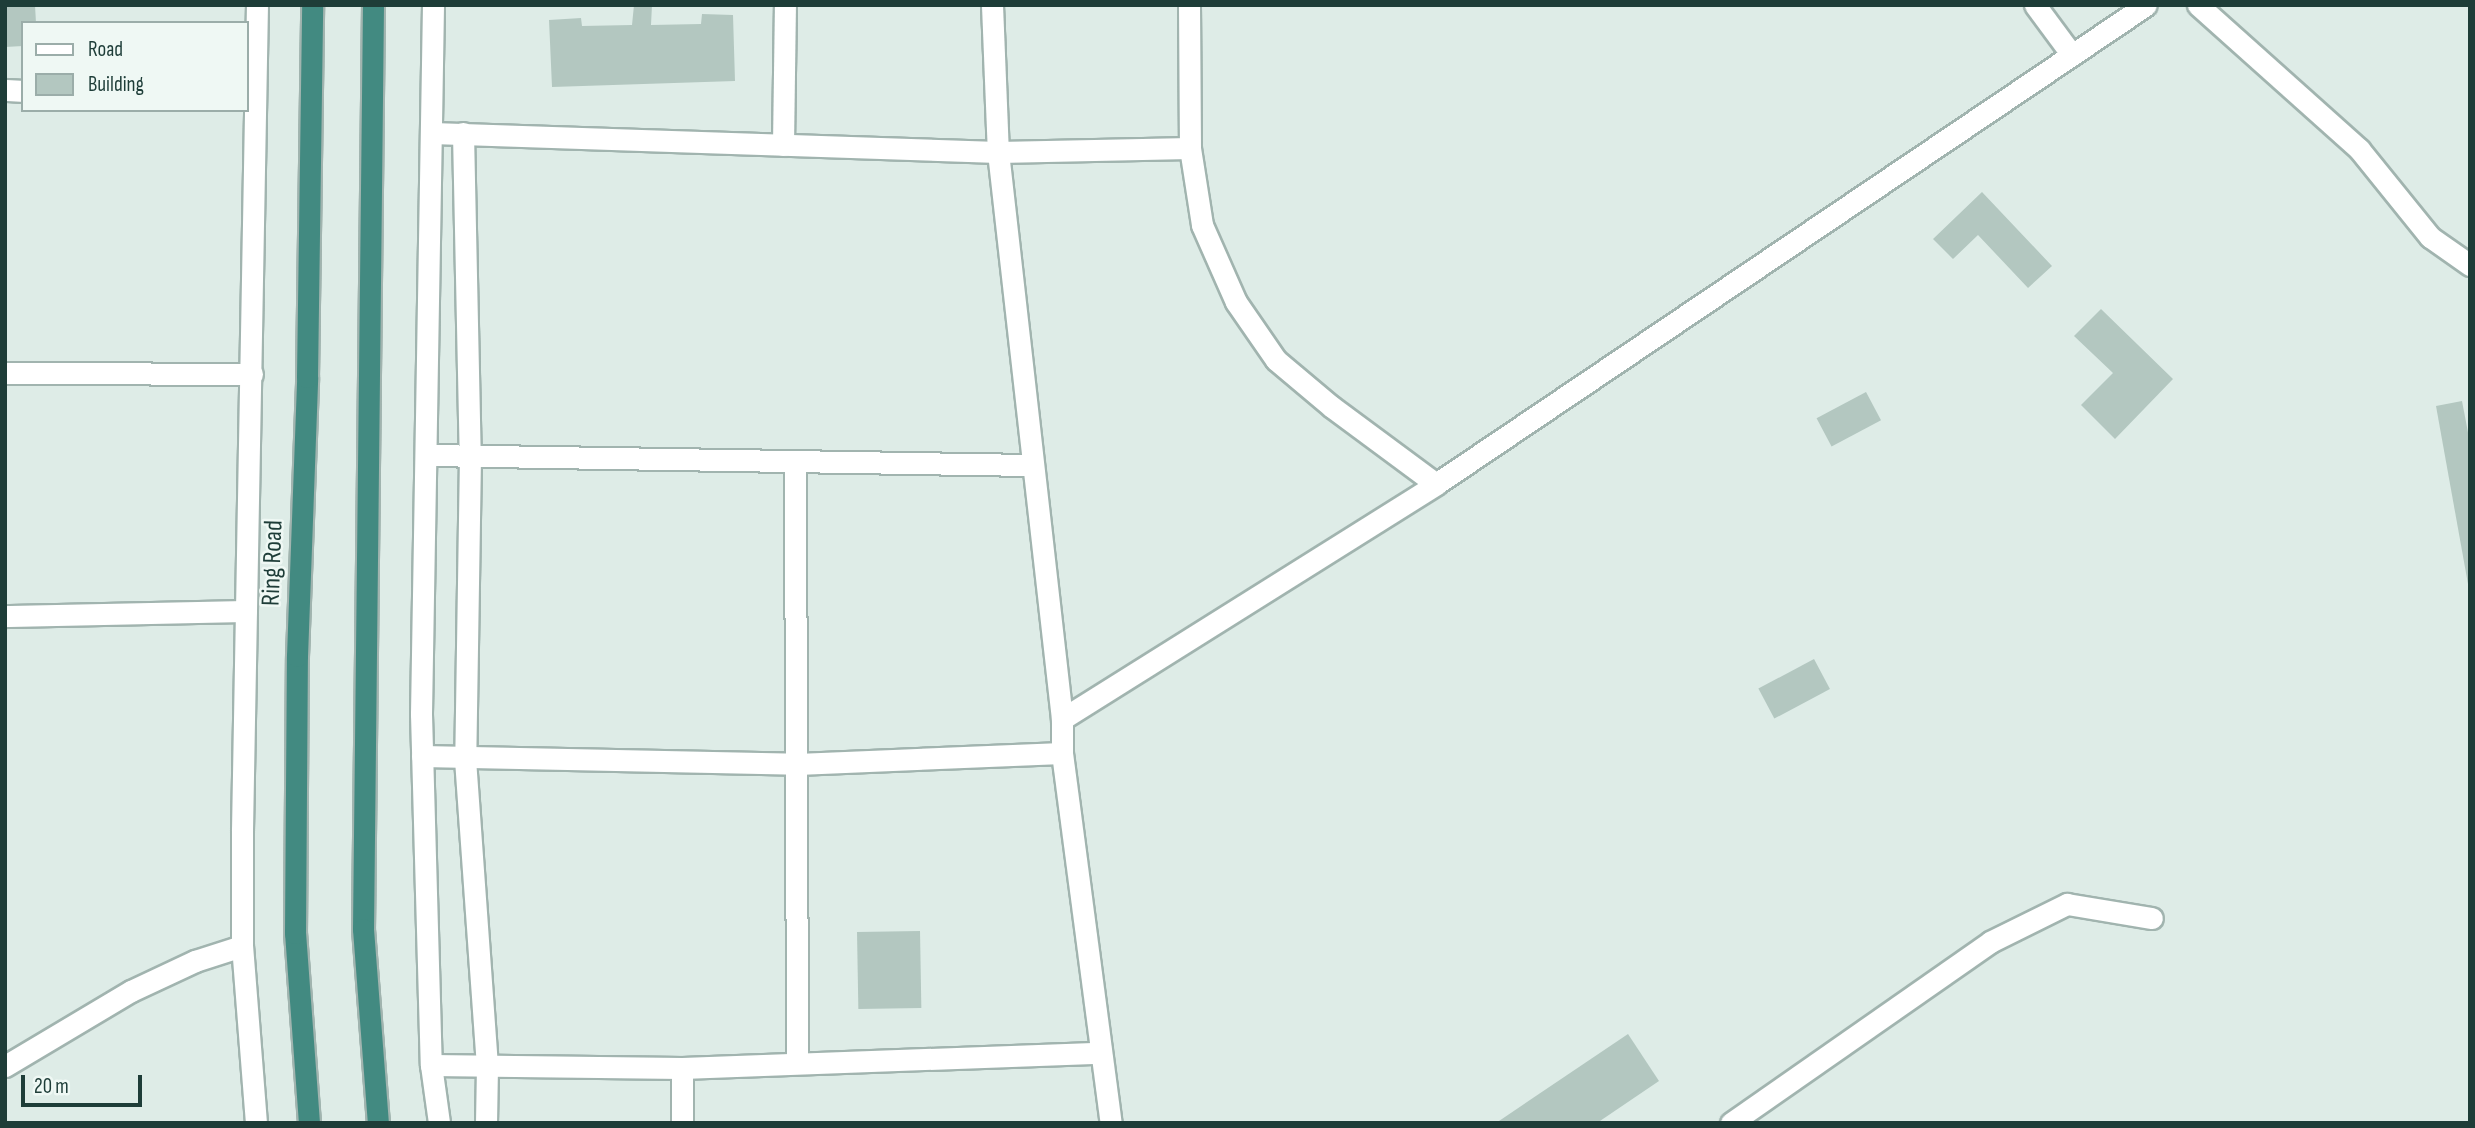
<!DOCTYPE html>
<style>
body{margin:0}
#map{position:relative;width:2475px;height:1128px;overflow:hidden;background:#deece7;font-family:"Sofia Sans Condensed",sans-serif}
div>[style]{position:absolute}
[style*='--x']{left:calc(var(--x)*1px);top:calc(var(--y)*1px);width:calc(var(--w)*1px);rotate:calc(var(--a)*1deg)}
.building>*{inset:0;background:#b3c7c0;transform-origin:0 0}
.roads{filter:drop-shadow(2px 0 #a1b4af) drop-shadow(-2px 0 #a1b4af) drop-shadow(0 2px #a1b4af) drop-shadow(0 -2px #a1b4af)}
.service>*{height:21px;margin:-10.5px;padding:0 10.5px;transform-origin:10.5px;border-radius:10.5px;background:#fff}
.minor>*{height:21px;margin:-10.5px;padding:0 10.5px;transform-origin:10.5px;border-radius:10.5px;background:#fff}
.tertiary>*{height:21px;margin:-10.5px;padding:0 10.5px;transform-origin:10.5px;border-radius:10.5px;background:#fff}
.trunk>*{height:21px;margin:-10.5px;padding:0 10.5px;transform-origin:10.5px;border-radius:10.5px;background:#428a81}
span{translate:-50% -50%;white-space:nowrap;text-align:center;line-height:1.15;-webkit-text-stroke:5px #eff8f4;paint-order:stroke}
.street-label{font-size:26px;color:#1e3d38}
.frame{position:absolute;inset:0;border:7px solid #1e3d38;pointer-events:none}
.legend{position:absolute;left:21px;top:21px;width:228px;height:91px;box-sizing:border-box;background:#eff8f4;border:2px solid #9bada9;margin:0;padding:9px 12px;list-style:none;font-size:21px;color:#1e3d38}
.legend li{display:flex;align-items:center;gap:14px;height:35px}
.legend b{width:35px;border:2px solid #9bada9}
.scale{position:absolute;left:21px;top:1075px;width:121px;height:32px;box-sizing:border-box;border:4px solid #1e3d38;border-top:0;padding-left:9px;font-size:21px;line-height:24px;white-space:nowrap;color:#1e3d38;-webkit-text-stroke:5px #eff8f4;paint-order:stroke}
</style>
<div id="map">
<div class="building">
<div style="clip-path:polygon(5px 5px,35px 5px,36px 23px,23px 23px,23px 46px,5px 47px)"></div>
<div style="clip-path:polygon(634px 5px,652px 5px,651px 25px,701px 24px,702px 14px,733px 15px,735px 81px,552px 87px,549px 20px,581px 18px,582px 26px,632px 25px)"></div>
<div style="clip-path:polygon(1982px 192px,2052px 266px,2028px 288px,1978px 235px,1953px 259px,1933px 239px)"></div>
<div style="clip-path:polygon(2101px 309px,2173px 379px,2115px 439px,2081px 405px,2113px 373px,2074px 336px)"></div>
<div style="left:1866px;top:392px;width:32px;height:56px;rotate:62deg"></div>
<div style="clip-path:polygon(2462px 401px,2470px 443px,2468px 584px,2436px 406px)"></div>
<div style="left:1814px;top:659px;width:34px;height:63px;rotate:62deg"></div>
<div style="left:920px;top:931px;width:77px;height:63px;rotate:89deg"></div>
<div style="clip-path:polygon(1628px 1034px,1659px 1081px,1597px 1123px,1496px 1123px)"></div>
</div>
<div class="roads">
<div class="service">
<div style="--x:2198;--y:5;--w:216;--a:41.8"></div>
<div style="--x:2359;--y:149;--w:113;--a:51.1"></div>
<div style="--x:2430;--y:237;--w:49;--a:35"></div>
<div style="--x:1731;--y:1123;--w:316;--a:-34.9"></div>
<div style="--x:1990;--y:942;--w:86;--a:-26.3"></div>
<div style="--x:2067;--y:904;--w:86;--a:9.4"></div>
</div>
<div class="minor">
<div style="--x:1189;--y:5;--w:143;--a:89.6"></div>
<div style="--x:1190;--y:148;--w:78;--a:81.1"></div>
<div style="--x:1202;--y:225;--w:84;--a:66.2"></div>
<div style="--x:1236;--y:302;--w:70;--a:55.4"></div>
<div style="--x:1276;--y:360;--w:73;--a:40"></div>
<div style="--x:1332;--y:407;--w:129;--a:36.5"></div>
<div style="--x:2035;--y:5;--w:62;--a:53.5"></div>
<div style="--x:5;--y:90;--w:18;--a:3"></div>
<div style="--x:432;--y:133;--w:566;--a:1.92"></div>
<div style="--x:998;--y:152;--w:192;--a:-1.2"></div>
<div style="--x:463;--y:133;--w:323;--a:88.8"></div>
<div style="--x:470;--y:456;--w:303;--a:90.9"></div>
<div style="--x:465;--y:759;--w:308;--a:85.9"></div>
<div style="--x:487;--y:1066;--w:57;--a:91"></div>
<div style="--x:783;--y:145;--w:140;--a:-89.2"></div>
<div style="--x:5;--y:373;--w:247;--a:0.2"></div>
<div style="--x:427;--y:455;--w:605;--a:0.95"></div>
<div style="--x:795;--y:463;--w:600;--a:89.81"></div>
<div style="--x:5;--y:616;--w:241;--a:-1.2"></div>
<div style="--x:1062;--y:719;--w:442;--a:-32.1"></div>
<div style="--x:1436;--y:484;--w:856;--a:-34.01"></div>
<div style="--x:422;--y:756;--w:375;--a:1.2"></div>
<div style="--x:797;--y:764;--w:265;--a:-2.4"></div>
<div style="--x:431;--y:1065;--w:251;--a:0.7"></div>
<div style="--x:682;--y:1068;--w:418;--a:-2.1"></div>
<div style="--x:5;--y:1066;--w:147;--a:-30.8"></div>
<div style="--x:131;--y:991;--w:71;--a:-25.1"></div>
<div style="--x:195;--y:961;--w:49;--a:-17.7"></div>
<div style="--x:682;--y:1068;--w:55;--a:90"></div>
</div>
<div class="tertiary">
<div style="--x:433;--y:5;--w:709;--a:90.97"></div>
<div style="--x:421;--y:714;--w:351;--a:88.4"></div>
<div style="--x:431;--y:1065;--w:59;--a:82.1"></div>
<div style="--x:992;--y:5;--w:147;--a:87.7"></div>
<div style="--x:998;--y:152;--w:571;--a:83.56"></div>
<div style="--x:1062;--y:719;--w:34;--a:90"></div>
<div style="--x:1062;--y:753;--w:373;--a:82.5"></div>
<div style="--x:256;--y:1123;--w:178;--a:-94.5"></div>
<div style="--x:242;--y:946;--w:116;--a:-90"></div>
<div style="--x:242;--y:830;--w:825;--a:-88.96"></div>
</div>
<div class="trunk">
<div style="--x:373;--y:5;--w:924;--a:90.62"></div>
<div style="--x:363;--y:929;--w:195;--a:85.6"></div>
<div style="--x:309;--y:1123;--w:191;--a:-94.2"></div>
<div style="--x:295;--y:933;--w:277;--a:-89.6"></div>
<div style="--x:297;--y:656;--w:279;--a:-87.9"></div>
<div style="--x:307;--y:377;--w:372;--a:-89.2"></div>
</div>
</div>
<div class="street-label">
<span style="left:273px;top:563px;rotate:-88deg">Ring Road</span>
</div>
<div class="frame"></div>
<ul class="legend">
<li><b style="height:9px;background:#fff"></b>Road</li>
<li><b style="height:19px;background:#b3c7c0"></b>Building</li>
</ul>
<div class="scale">20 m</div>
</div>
